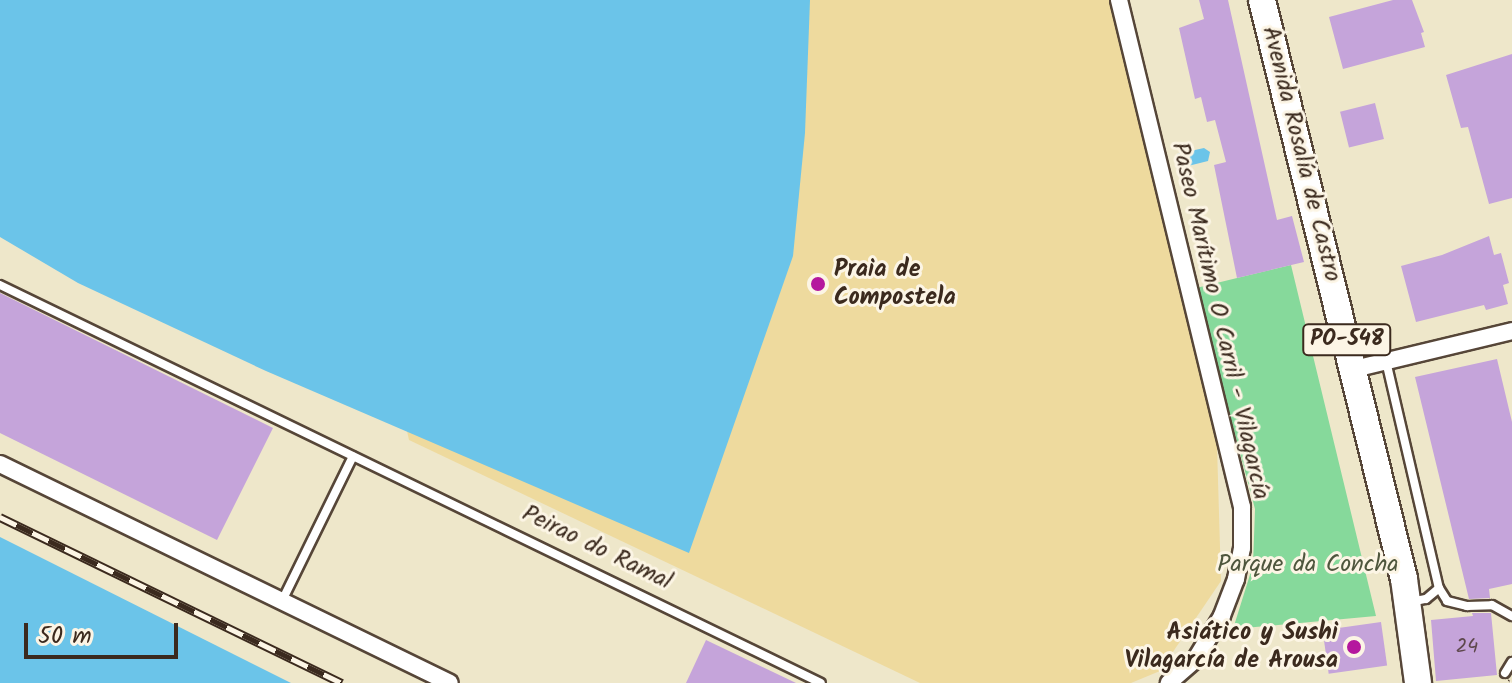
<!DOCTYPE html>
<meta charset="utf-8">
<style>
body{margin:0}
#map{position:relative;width:1512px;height:683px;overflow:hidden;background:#eee7ca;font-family:Kalam,sans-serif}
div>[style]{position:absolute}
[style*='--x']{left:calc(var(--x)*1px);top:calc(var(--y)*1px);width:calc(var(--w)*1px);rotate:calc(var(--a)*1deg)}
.green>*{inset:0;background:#86d99b}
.sand>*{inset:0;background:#eeda9e}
.water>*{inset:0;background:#6bc4e9}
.building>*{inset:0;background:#c5a4da;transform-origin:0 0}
.roads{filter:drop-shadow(2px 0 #564638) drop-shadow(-2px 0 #564638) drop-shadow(0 2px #564638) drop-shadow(0 -2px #564638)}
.lane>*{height:8px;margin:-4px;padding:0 4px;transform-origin:4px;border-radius:4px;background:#fff}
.street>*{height:16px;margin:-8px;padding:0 8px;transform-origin:8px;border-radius:8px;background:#fff}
.primary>*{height:26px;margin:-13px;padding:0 13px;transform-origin:13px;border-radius:13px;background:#fff}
.rail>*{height:9px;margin-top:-4.5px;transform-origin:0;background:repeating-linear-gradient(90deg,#fcf5e5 0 18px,#3b2a1e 0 36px);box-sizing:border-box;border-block:2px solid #3b2a1e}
.dots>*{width:22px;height:22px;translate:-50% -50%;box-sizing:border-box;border:4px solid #fcf5e5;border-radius:50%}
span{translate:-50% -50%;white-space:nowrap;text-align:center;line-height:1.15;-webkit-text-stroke:6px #fcf5e5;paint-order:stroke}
.number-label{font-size:20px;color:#5e484d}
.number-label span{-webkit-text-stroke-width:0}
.shield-label span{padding:2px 6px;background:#fcf5e5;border:2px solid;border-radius:6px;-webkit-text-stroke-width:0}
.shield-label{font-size:22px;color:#3b2a1e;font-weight:700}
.street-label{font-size:24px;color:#3b2a1e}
.poi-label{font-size:24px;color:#3b2a1e;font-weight:700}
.left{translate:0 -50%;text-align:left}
.right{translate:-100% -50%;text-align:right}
.park-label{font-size:24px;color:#4e563d}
.scale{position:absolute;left:24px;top:623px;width:154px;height:36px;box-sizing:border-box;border:4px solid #3b2a1e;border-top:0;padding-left:10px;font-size:24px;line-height:28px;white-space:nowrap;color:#3b2a1e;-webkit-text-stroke:6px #fcf5e5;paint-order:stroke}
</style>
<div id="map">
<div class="green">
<div style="clip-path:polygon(1291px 265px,1376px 616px,1233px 629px,1253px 565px,1255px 509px,1196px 288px)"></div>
</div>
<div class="sand">
<div style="clip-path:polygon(648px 0,1114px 0,1217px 446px,1221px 581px,1160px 671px,1131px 683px,920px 683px,409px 440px,389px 349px)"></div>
</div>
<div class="water">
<div style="clip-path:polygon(0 0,810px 0,805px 133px,793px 256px,689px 553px,266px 371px,78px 283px,0 237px)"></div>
<div style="clip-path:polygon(1204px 148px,1210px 152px,1208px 161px,1180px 168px,1177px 154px)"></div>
<div style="clip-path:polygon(0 537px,291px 683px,0 683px)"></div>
</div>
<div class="building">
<div style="clip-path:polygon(1199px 0,1228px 0,1277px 220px,1292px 216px,1304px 262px,1237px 278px,1214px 165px,1226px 162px,1215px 120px,1207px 122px,1201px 97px,1195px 99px,1179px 28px,1204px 19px)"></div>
<div style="clip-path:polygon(1393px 0,1412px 0,1424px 32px,1421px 33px,1425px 47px,1343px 69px,1329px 17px)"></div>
<div style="clip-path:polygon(1512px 54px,1512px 198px,1489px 204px,1468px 127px,1461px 128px,1446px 75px)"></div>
<div style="left:1375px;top:103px;width:37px;height:36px;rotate:76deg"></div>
<div style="clip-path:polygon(1489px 236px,1494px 255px,1501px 253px,1509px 283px,1503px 285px,1508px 304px,1486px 310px,1484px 305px,1416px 322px,1401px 266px,1442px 255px)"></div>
<div style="clip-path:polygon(0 293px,273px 428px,217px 540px,0 433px)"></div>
<div style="clip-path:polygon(1497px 359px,1512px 422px,1512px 584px,1489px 589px,1490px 598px,1469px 599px,1415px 377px)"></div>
<div style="clip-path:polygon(1472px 613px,1491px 613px,1497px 675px,1436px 681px,1431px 620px,1473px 616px)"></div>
<div style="left:1381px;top:622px;width:44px;height:59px;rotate:82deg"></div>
<div style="clip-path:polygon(706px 640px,796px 683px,686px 683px)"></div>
</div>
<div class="roads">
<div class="lane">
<div style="--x:0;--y:285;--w:912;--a:25.86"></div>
<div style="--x:1386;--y:361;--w:233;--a:76.9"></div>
<div style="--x:1439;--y:588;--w:15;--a:58"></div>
<div style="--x:1447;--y:601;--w:21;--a:14"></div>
<div style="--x:1467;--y:606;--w:25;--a:-2"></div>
<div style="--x:1492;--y:605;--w:23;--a:29"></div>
<div style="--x:282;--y:601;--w:161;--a:-63.9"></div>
<div style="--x:1410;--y:602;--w:16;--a:-11"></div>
<div style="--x:1426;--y:599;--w:17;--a:-40"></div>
<div style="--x:1505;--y:673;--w:13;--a:-58"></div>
</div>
<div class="street">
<div style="--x:1119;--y:0;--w:522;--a:76.36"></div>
<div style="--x:1242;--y:507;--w:41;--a:90"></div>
<div style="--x:1242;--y:548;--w:32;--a:101"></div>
<div style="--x:1236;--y:579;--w:40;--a:111"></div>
<div style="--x:1222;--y:616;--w:52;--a:121.5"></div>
<div style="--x:1195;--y:660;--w:35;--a:139"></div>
<div style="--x:1354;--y:369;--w:163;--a:-13.5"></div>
<div style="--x:0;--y:464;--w:500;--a:25.95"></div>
</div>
<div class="primary">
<div style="--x:1262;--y:0;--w:596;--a:76.22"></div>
<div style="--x:1404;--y:579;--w:105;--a:82.3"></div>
</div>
</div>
<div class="rail">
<div style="--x:0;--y:517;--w:380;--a:25.9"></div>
<div style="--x:1511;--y:683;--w:1;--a:-45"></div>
</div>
<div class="dots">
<div style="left:818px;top:284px;background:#b5179e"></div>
<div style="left:1354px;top:647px;background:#b5179e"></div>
</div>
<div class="number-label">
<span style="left:1467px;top:647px">24</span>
</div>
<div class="shield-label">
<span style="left:1347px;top:340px">PO-548</span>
</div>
<div class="street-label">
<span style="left:1301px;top:154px;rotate:76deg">Avenida Rosalía de Castro</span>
<span style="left:1220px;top:321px;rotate:77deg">Paseo Marítimo O Carril - Vilagarcía</span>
<span style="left:597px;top:548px;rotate:26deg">Peirao do Ramal</span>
</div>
<div class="poi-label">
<span class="left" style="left:834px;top:284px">Praia de<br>Compostela</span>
<span class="right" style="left:1338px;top:647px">Asiático y Sushi<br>Vilagarcía de Arousa</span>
</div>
<div class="park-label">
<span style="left:1308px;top:565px">Parque da Concha</span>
</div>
<div class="scale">50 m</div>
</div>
